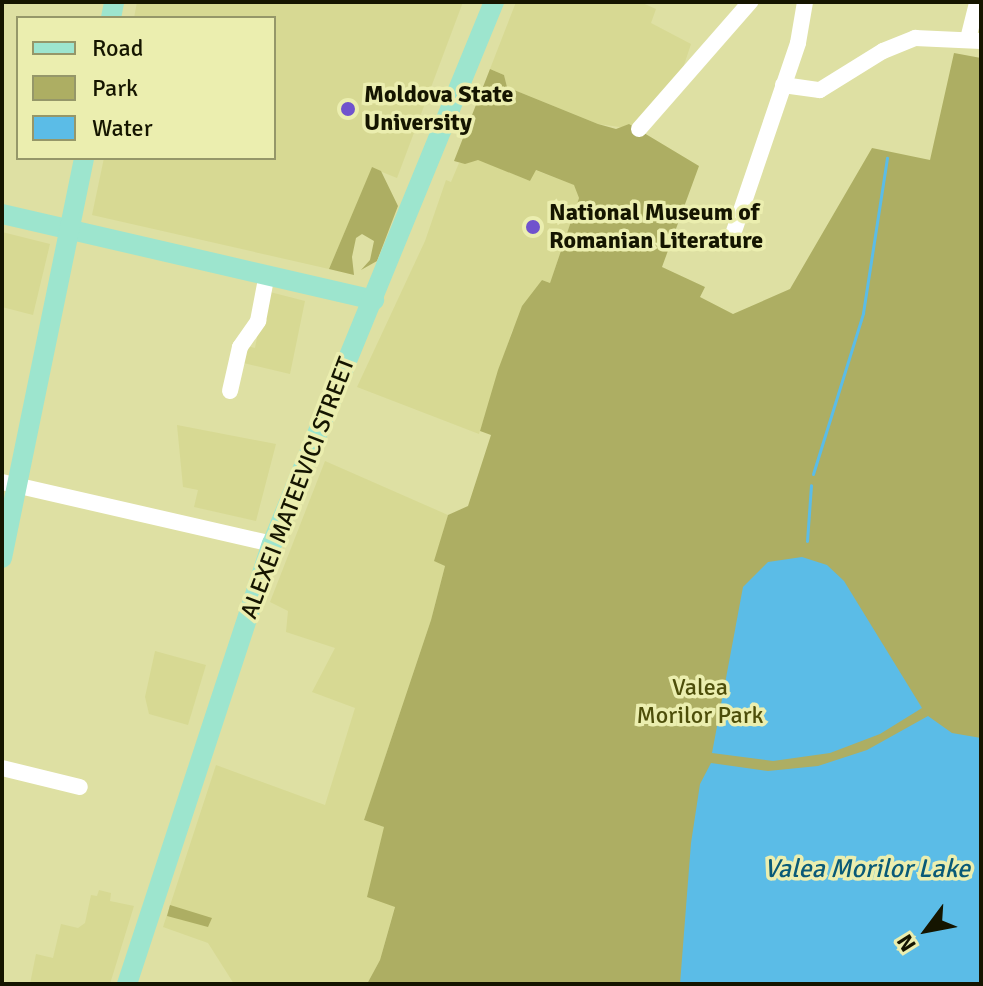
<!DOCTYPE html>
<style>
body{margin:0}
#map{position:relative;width:983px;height:986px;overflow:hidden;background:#dee0a3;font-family:Signika,sans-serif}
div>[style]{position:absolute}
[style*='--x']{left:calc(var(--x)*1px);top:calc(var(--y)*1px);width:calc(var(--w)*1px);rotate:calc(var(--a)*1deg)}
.built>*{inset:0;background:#d7d993}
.green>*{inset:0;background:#adae63}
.water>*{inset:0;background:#5bbce7}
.stream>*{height:3px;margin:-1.5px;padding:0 1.5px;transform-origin:1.5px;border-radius:1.5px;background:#5bbce7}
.minor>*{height:16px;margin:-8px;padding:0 8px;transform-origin:8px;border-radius:8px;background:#fff}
.major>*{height:20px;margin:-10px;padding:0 10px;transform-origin:10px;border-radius:10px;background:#9de5ce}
.dots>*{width:22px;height:22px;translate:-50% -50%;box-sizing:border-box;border:4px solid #ebeeaf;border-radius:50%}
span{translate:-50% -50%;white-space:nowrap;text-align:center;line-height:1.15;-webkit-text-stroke:7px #ebeeaf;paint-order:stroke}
.poi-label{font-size:24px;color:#151500;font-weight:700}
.left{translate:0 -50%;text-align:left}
.street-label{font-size:24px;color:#151500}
.park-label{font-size:24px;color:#4d4e0a}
.water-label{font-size:26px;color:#095a77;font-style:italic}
.frame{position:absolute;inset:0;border:4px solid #151500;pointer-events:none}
.legend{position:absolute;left:16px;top:16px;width:260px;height:144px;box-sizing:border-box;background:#ebeeaf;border:2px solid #959769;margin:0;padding:10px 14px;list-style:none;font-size:24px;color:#151500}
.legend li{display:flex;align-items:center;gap:16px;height:40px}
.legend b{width:40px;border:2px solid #959769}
.north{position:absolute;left:887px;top:890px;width:80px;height:80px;-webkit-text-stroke:6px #ebeeaf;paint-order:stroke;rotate:238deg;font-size:22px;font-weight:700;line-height:32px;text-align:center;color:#151500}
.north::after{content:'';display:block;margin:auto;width:28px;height:36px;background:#151500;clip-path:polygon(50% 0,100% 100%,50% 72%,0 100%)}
</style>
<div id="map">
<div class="built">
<div style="clip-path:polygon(137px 2px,463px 2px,397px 178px,372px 168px,329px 269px,92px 215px,104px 158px,274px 158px,274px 18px,134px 18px)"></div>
<div style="clip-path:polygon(516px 2px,640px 2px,656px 9px,651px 23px,691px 44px,681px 74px,634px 129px,598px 124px,507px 87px,504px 75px,490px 69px)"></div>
<div style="clip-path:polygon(478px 159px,530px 181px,535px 170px,575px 185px,579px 198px,550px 283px,542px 280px,512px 331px,479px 434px,357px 387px,425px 241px,446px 180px,451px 182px,459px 163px)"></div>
<div style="clip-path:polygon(2px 232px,50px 244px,33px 315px,2px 307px)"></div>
<div style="clip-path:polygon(266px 291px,305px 301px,290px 374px,239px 362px,243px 345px,255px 348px)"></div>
<div style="clip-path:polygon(177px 425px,276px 444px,256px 521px,194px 507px,198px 490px,183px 487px)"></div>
<div style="clip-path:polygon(325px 461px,448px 515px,435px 561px,445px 566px,431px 620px,364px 820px,384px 827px,395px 906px,380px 960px,367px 984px,234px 984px,208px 943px,163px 927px,216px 765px,325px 805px,355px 708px,312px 692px,335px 648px,286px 632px,288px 611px,270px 602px)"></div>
<div style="clip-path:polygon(155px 651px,206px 665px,188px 725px,149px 714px,145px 697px)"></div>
<div style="clip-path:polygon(99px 890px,111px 893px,110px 901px,134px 906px,110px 984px,30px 984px,36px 954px,53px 958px,61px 924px,78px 928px,85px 923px,91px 895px,97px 896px)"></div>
</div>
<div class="green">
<div style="clip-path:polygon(954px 53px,981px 58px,981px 984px,367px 984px,380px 960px,395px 907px,367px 897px,384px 827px,364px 820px,431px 620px,445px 566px,434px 561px,448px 515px,468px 506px,491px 435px,480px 431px,498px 370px,522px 306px,542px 280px,550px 283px,579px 198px,574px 185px,536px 170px,530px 181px,478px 160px,465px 164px,454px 161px,490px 69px,504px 75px,507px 87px,598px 124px,616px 129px,629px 124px,699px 166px,662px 267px,705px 287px,700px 297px,733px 314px,790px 289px,872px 148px,930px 160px)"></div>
<div style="clip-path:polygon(372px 167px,381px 171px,398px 206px,377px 261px,361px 270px,370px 260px,374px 241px,362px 234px,356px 238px,352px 257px,354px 275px,329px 269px)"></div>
<div style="clip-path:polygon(170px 905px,212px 918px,208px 927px,167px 916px)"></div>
</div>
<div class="water">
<div style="clip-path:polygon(802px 557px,827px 565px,844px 581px,922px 708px,880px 734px,830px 753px,773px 761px,712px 753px,743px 587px,768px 562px)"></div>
<div style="clip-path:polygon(928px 716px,952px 733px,981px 738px,981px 984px,680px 984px,691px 843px,700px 784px,711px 763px,768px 771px,818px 766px,867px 750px)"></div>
</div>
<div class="stream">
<div style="--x:813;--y:474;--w:169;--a:-72.7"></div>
<div style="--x:863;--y:313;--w:157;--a:-81.2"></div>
<div style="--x:807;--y:541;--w:56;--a:-85.9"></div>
</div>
<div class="minor">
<div style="--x:968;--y:39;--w:38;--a:-76"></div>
<div style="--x:783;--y:85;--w:37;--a:8"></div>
<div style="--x:820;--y:90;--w:74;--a:-31.8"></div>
<div style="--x:883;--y:51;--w:35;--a:-22"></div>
<div style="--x:915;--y:38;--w:66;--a:2.6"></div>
<div style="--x:639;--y:129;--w:169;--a:-48.8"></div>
<div style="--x:731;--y:240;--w:208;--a:-71.2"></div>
<div style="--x:798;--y:43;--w:42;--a:-80.3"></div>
<div style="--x:230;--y:391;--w:45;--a:-77.2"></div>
<div style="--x:240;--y:347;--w:32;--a:-55"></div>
<div style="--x:258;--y:321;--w:48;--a:-79.2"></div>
<div style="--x:2;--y:482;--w:277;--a:12.9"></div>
<div style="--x:2;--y:768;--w:80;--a:13.7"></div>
</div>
<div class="major">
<div style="--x:111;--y:18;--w:16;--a:-79"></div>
<div style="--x:2;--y:214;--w:382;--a:13"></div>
<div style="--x:2;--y:558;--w:408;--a:-78.4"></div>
<div style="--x:127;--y:984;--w:463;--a:-71.8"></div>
<div style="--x:272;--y:544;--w:586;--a:-67.73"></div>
</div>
<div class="dots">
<div style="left:348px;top:109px;background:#7053cd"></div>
<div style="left:533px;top:227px;background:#7053cd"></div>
</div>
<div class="poi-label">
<span class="left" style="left:364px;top:109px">Moldova State<br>University</span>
<span class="left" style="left:549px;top:227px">National Museum of<br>Romanian Literature</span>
</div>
<div class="street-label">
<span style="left:298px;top:488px;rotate:-69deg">ALEXEI MATEEVICI STREET</span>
</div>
<div class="park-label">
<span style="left:700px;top:702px">Valea<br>Morilor Park</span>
</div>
<div class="water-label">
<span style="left:867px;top:870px">Valea Morilor Lake</span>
</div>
<div class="frame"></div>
<ul class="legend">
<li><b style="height:10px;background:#9de5ce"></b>Road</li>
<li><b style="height:22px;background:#adae63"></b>Park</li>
<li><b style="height:22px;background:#5bbce7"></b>Water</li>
</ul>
<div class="north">N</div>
</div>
